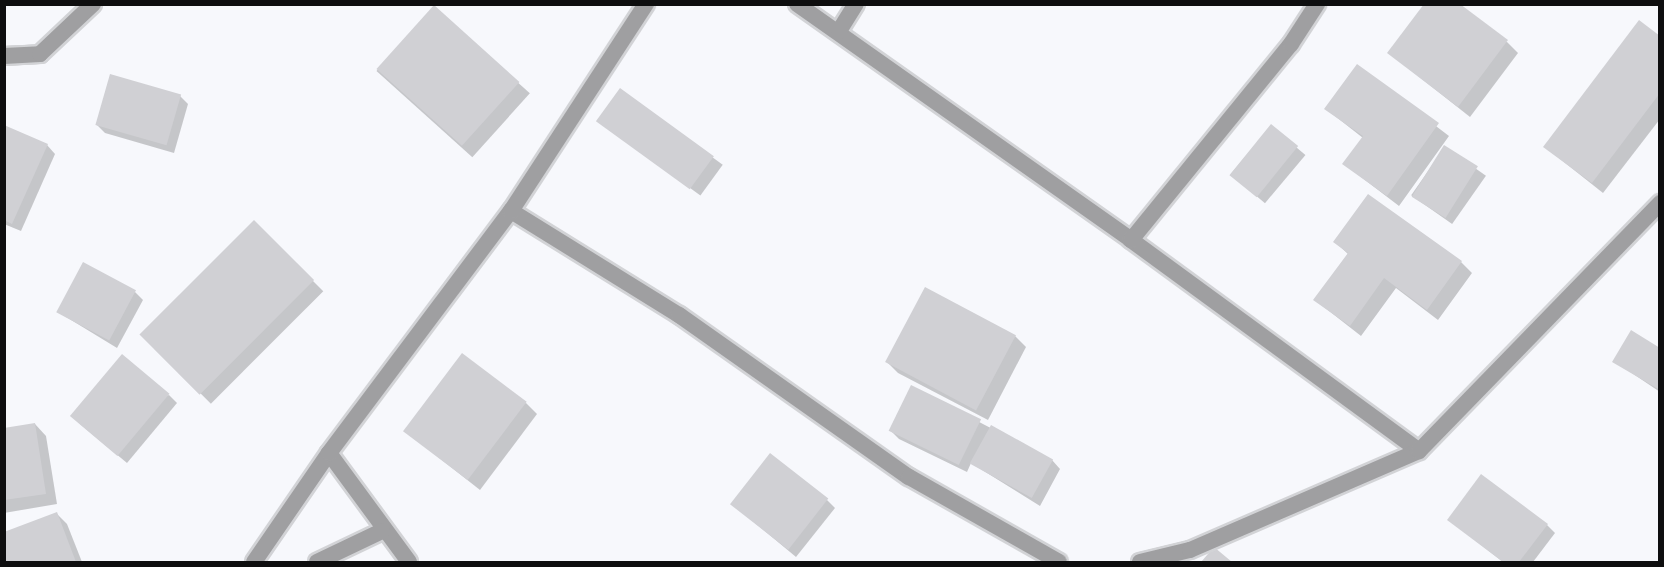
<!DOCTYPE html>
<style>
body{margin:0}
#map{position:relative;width:1664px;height:567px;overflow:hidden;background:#f7f8fc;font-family:Roboto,sans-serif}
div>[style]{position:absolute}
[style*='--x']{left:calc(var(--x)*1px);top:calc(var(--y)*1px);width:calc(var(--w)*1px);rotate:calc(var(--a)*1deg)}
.shadow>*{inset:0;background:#0003;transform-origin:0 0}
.building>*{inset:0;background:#d0d0d4;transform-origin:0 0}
.roads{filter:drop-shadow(2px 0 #d2d3d6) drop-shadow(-2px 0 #d2d3d6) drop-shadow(0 2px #d2d3d6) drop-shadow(0 -2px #d2d3d6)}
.minor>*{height:16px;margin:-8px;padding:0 8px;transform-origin:8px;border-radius:8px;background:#9f9fa1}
span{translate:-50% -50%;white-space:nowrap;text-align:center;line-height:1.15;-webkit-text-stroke:6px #fff;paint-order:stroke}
.frame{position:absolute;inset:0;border:6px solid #0e0e0f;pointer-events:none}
</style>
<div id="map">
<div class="shadow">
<div style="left:434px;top:7px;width:129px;height:86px;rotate:42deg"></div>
<div style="clip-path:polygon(1660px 38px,1660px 119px,1603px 193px,1545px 147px)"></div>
<div style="clip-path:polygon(1507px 42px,1518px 53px,1470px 117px,1389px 53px)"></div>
<div style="clip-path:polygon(1357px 66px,1449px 136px,1399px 206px,1344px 164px,1363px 138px,1326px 109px)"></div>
<div style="left:620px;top:90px;width:127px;height:38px;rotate:36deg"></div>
<div style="clip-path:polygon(180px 96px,188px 104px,174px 153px,105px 133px,96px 124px)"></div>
<div style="left:1271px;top:126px;width:45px;height:63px;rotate:40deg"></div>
<div style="clip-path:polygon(4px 127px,47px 145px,55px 154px,21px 231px,4px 224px)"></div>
<div style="left:1445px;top:147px;width:50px;height:59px;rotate:35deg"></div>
<div style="left:254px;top:222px;width:98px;height:159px;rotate:45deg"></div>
<div style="clip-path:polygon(1335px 242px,1461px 262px,1472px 273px,1438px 320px,1396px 288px,1361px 336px,1315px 300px,1348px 254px)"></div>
<div style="clip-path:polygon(135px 292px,143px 300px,117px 348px,58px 312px)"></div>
<div style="clip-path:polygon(1015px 336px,1026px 347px,988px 420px,898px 373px,887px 362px)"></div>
<div style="clip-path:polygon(1660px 349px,1660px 392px,1614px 361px)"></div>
<div style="clip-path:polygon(912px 387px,1052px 460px,1060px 469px,1040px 506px,971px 463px,967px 472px,899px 439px,891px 431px)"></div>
<div style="clip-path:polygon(169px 395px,177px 403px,127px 463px,80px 424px)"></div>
<div style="clip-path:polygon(526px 403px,537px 414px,480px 490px,405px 431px)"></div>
<div style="clip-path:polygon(35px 424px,46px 436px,57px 504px,4px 513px,4px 429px)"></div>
<div style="clip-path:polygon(827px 500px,835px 508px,796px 557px,732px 504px)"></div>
<div style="clip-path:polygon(56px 513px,67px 524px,82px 562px,4px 562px,4px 534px)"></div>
<div style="clip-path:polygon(1449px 520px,1547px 525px,1555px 533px,1533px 562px,1503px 562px)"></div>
</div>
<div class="building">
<div style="clip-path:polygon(1424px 4px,1460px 4px,1508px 40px,1458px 107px,1387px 53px)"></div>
<div style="left:434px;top:5px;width:115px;height:86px;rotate:42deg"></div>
<div style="clip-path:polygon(1639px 20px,1660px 36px,1660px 93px,1592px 183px,1543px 147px)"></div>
<div style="clip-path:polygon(1357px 64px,1439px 123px,1387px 196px,1342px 164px,1363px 136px,1324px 109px)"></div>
<div style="left:110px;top:74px;width:74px;height:53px;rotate:16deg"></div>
<div style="left:620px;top:88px;width:116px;height:41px;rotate:36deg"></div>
<div style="left:1271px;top:124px;width:35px;height:66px;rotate:39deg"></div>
<div style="clip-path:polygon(4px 125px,48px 144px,12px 224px,4px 220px)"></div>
<div style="left:1444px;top:145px;width:40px;height:61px;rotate:32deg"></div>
<div style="clip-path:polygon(1368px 194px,1462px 261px,1427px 310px,1384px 278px,1350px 326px,1313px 300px,1348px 253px,1333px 242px)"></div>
<div style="left:254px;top:220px;width:85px;height:162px;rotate:45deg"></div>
<div style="left:83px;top:262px;width:60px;height:57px;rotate:28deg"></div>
<div style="left:925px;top:287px;width:103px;height:85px;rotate:28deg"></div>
<div style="clip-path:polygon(1631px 330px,1660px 348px,1660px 390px,1612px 362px)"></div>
<div style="left:462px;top:353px;width:81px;height:98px;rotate:37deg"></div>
<div style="left:122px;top:354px;width:62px;height:81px;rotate:40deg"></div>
<div style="left:911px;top:385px;width:78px;height:51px;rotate:26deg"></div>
<div style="clip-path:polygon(35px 423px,46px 494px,4px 500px,4px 428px)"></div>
<div style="left:991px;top:425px;width:71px;height:44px;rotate:29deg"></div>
<div style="left:770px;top:453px;width:74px;height:65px;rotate:38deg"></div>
<div style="clip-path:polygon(1481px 474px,1548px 524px,1519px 562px,1503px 562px,1447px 520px)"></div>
<div style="clip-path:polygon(57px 512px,76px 562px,4px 562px,4px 532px)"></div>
<div style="clip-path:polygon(1214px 547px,1232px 562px,1201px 562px)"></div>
</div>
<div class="roads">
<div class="minor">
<div style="--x:797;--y:4;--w:409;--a:35.2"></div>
<div style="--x:1131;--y:240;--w:357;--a:36.2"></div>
<div style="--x:839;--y:31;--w:32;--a:-58"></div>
<div style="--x:4;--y:56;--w:36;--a:-3"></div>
<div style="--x:40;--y:54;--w:73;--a:-43.3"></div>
<div style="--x:511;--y:211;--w:198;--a:31.8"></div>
<div style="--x:679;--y:315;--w:281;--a:35.2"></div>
<div style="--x:909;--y:477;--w:172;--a:29.5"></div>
<div style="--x:1131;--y:240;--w:253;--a:-50.8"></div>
<div style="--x:1291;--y:44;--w:48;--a:-57"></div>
<div style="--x:329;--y:453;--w:135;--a:53.7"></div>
<div style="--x:254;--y:562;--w:132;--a:-55.5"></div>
<div style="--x:329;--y:453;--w:303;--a:-53.1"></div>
<div style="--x:511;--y:211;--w:247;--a:-56.9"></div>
<div style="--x:317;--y:562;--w:72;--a:-25.5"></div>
<div style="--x:1140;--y:562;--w:51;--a:-13.5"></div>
<div style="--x:1190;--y:550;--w:249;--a:-23.4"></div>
<div style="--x:1419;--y:451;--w:346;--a:-45.8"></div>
</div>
</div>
<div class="frame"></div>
</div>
